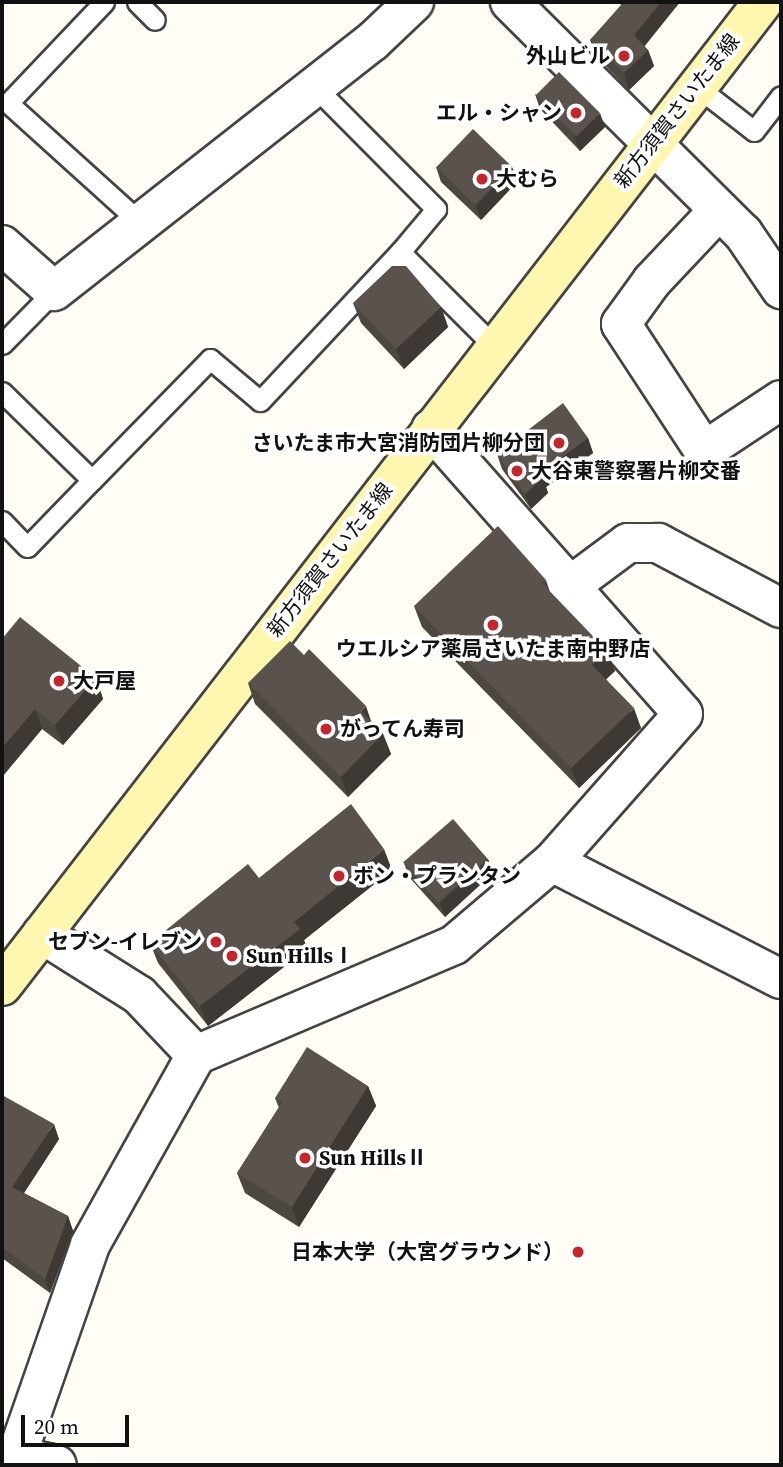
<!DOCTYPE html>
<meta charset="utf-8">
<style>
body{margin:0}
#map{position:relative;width:783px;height:1467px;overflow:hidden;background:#fffdf5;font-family:"Source Serif 4","Noto Sans JP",serif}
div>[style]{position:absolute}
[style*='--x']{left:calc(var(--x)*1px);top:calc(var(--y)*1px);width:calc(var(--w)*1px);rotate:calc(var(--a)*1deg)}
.roads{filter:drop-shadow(2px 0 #444) drop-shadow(-2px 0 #444) drop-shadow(0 2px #444) drop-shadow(0 -2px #444)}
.lane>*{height:19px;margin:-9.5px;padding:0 9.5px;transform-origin:9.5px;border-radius:9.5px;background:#fff}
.street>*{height:38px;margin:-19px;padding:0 19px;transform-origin:19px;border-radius:19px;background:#fff}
.secondary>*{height:38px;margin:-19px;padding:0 19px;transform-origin:19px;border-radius:19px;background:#fff6b0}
.wall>*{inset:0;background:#4d4742}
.shaded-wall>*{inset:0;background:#3f3936}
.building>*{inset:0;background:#5a524d;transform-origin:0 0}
.dots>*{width:19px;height:19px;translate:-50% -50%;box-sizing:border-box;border:4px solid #fff;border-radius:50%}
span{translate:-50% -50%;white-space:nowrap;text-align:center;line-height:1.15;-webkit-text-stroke:7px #fff;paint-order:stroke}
.poi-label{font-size:21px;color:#111;font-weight:700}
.right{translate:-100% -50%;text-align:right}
.left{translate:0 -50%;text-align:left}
.street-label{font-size:21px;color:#111}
.frame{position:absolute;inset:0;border:4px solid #111;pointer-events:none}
.scale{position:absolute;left:21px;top:1415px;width:108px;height:32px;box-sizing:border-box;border:4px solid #111;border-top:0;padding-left:9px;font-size:21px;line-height:24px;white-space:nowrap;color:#111;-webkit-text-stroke:5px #fff;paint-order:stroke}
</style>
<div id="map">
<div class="roads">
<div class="lane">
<div style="--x:104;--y:2;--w:139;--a:133.5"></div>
<div style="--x:8;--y:103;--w:179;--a:42.1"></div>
<div style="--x:137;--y:2;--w:25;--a:45"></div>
<div style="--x:696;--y:86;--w:73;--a:37.8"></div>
<div style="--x:754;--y:131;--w:44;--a:-52.4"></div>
<div style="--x:315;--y:87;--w:172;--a:45.2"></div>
<div style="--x:436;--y:209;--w:56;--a:129.9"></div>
<div style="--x:400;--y:252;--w:134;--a:45"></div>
<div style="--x:2;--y:344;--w:74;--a:-45.5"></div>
<div style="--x:2;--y:392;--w:126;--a:44.4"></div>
<div style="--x:92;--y:480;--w:93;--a:134.1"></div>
<div style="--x:27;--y:547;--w:36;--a:-134"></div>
<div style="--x:92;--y:480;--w:169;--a:-45.7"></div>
<div style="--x:210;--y:359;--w:65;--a:40"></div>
<div style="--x:260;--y:401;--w:204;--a:-46.8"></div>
</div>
<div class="street">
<div style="--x:510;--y:2;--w:328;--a:44.8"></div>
<div style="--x:743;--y:233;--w:68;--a:55.8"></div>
<div style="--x:719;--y:210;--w:98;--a:133.3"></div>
<div style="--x:652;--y:281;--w:53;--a:125.8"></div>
<div style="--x:621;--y:324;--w:152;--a:56.8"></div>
<div style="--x:704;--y:451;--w:92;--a:-33.5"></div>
<div style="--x:2;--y:245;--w:69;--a:41.5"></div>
<div style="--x:54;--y:291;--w:404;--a:-38.1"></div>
<div style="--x:372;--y:42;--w:58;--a:-43.6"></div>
<div style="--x:431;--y:429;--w:380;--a:48.5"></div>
<div style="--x:683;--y:714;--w:198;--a:131.5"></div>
<div style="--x:570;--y:586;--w:72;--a:-36.6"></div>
<div style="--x:628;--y:543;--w:30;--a:0"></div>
<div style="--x:658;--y:543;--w:139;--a:27.9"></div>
<div style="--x:42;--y:934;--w:115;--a:32.2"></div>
<div style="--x:139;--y:995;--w:83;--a:46.5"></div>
<div style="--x:2;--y:1453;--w:56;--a:12.3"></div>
<div style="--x:17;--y:1455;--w:222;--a:-70.8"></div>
<div style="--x:90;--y:1245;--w:218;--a:-60.8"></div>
<div style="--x:196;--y:1055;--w:280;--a:-23.1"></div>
<div style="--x:454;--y:945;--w:128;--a:-40.3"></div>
<div style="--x:552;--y:862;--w:257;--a:27.1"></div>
</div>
<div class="secondary">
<div style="--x:2;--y:986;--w:1244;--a:-52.28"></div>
</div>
</div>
<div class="wall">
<div style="clip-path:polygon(620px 2px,680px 2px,644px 46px,648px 50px,654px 66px,629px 90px,596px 56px,590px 40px,621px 5px)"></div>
<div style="clip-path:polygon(535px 94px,605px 127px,580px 151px,540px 109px)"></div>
<div style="clip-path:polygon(436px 167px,518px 181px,481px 220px,441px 182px)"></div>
<div style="clip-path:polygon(353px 303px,441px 307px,448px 327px,404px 369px,361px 323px)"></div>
<div style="clip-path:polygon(588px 438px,593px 453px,546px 487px,548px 493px,531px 509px,502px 469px,497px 454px)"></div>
<div style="clip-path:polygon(546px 580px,550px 592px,607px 651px,615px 671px,606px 679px,641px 728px,579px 788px,422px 627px,414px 606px)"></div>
<div style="clip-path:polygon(2px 639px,96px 678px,103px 699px,63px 745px,42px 729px,2px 777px)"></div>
<div style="clip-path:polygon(248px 683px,372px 723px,383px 734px,391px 754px,348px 797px,255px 704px)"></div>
<div style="clip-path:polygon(488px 859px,493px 873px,445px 917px,409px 877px,404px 863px)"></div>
<div style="clip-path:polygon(392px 870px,304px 940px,307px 949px,208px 1026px,158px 963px,150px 943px,259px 878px)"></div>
<div style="clip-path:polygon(368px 1086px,376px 1106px,299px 1227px,245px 1193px,237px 1173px,279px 1108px,275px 1098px)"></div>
<div style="clip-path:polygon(2px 1095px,59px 1139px,24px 1193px,68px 1216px,73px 1231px,50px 1293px,2px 1258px)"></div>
</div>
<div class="shaded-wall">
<div style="clip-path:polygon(661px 2px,680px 2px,640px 52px,634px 35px)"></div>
<div style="clip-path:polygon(648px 50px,654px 66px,629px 90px,624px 73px)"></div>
<div style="clip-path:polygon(600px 113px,605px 127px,580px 151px,574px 137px)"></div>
<div style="clip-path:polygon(512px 167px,518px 181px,481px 220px,476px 206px)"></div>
<div style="clip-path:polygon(441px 307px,448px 327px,404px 369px,396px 349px)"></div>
<div style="clip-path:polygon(588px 438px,593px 453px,546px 487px,548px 493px,531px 509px,525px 494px,539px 474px)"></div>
<div style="clip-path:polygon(607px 651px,615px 671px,600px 685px,592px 665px)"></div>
<div style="clip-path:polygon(96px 678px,103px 699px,63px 745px,55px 725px)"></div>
<div style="clip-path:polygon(366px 706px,373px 727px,361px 711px)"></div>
<div style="clip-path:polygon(634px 708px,641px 728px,579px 788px,571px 768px)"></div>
<div style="clip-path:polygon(35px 709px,42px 729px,2px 777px,2px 748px)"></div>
<div style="clip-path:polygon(383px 734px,391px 754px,348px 797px,341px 777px)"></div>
<div style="clip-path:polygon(384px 849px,392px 870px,304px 940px,307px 949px,208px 1026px,200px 1006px,294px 922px)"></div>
<div style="clip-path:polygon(488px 859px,493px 873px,445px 917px,440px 903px)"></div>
<div style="clip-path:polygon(368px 1086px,376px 1106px,299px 1227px,292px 1207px)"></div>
<div style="clip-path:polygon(54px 1124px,59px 1139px,18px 1202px,12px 1187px)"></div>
<div style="clip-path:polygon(68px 1216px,73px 1231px,50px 1293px,45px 1279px)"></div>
</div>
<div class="building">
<div style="clip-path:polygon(625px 2px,661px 2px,634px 35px,648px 50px,624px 73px,590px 40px)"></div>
<div style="left:559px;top:72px;width:58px;height:33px;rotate:45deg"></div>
<div style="left:473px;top:129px;width:54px;height:53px;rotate:44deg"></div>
<div style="clip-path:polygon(392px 266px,406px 266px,441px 307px,396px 349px,353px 303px)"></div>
<div style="clip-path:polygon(563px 403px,588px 438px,539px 474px,543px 478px,525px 494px,497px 454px)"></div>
<div style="clip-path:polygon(498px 526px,546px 580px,541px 582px,607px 651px,592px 665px,634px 708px,571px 768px,414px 606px)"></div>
<div style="clip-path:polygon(20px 617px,96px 678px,55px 725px,35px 709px,2px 748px,2px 639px)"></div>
<div style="clip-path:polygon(290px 641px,304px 655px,309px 649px,366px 706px,361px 711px,383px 734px,341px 777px,248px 683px)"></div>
<div style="clip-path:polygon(351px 804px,384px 849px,294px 922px,300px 929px,200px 1006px,150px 943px,248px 864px,259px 878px)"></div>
<div style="left:453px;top:819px;width:53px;height:66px;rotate:49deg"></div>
<div style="clip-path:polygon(307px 1047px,368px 1086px,292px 1207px,237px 1173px,282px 1102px,275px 1098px)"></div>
<div style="clip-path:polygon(2px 1095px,54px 1124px,12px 1187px,68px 1216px,45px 1279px,2px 1247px)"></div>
</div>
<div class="dots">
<div style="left:624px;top:56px;background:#c4262e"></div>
<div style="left:576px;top:113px;background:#c4262e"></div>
<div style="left:482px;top:179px;background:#c4262e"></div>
<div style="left:559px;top:443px;background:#c4262e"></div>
<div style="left:517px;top:471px;background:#c4262e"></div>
<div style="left:493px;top:625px;background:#c4262e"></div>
<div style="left:59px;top:681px;background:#c4262e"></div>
<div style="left:326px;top:729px;background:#c4262e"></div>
<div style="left:339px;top:876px;background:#c4262e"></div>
<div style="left:216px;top:942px;background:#c4262e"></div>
<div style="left:232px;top:956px;background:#c4262e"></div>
<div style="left:305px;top:1158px;background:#c4262e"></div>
<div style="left:578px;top:1252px;background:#c4262e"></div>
</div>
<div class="poi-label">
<span class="right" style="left:610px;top:56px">外山ビル</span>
<span class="right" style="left:562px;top:113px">エル・シャン</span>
<span class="left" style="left:496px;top:179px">大むら</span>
<span class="right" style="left:545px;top:443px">さいたま市大宮消防団片柳分団</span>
<span class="left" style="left:531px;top:471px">大谷東警察署片柳交番</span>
<span style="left:493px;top:649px">ウエルシア薬局さいたま南中野店</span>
<span class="left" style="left:73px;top:681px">大戸屋</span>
<span class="left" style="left:340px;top:729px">がってん寿司</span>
<span class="left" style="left:353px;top:876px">ボン・プランタン</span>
<span class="right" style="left:202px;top:942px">セブン-イレブン</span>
<span class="left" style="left:246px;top:956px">Sun HillsⅠ</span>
<span class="left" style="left:319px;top:1158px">Sun HillsⅡ</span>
<span class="right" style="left:564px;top:1252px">日本大学（大宮グラウンド）</span>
</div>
<div class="street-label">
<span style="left:677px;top:111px;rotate:-52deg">新方須賀さいたま線</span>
<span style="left:330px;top:560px;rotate:-52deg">新方須賀さいたま線</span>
</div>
<div class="frame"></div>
<div class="scale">20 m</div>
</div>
